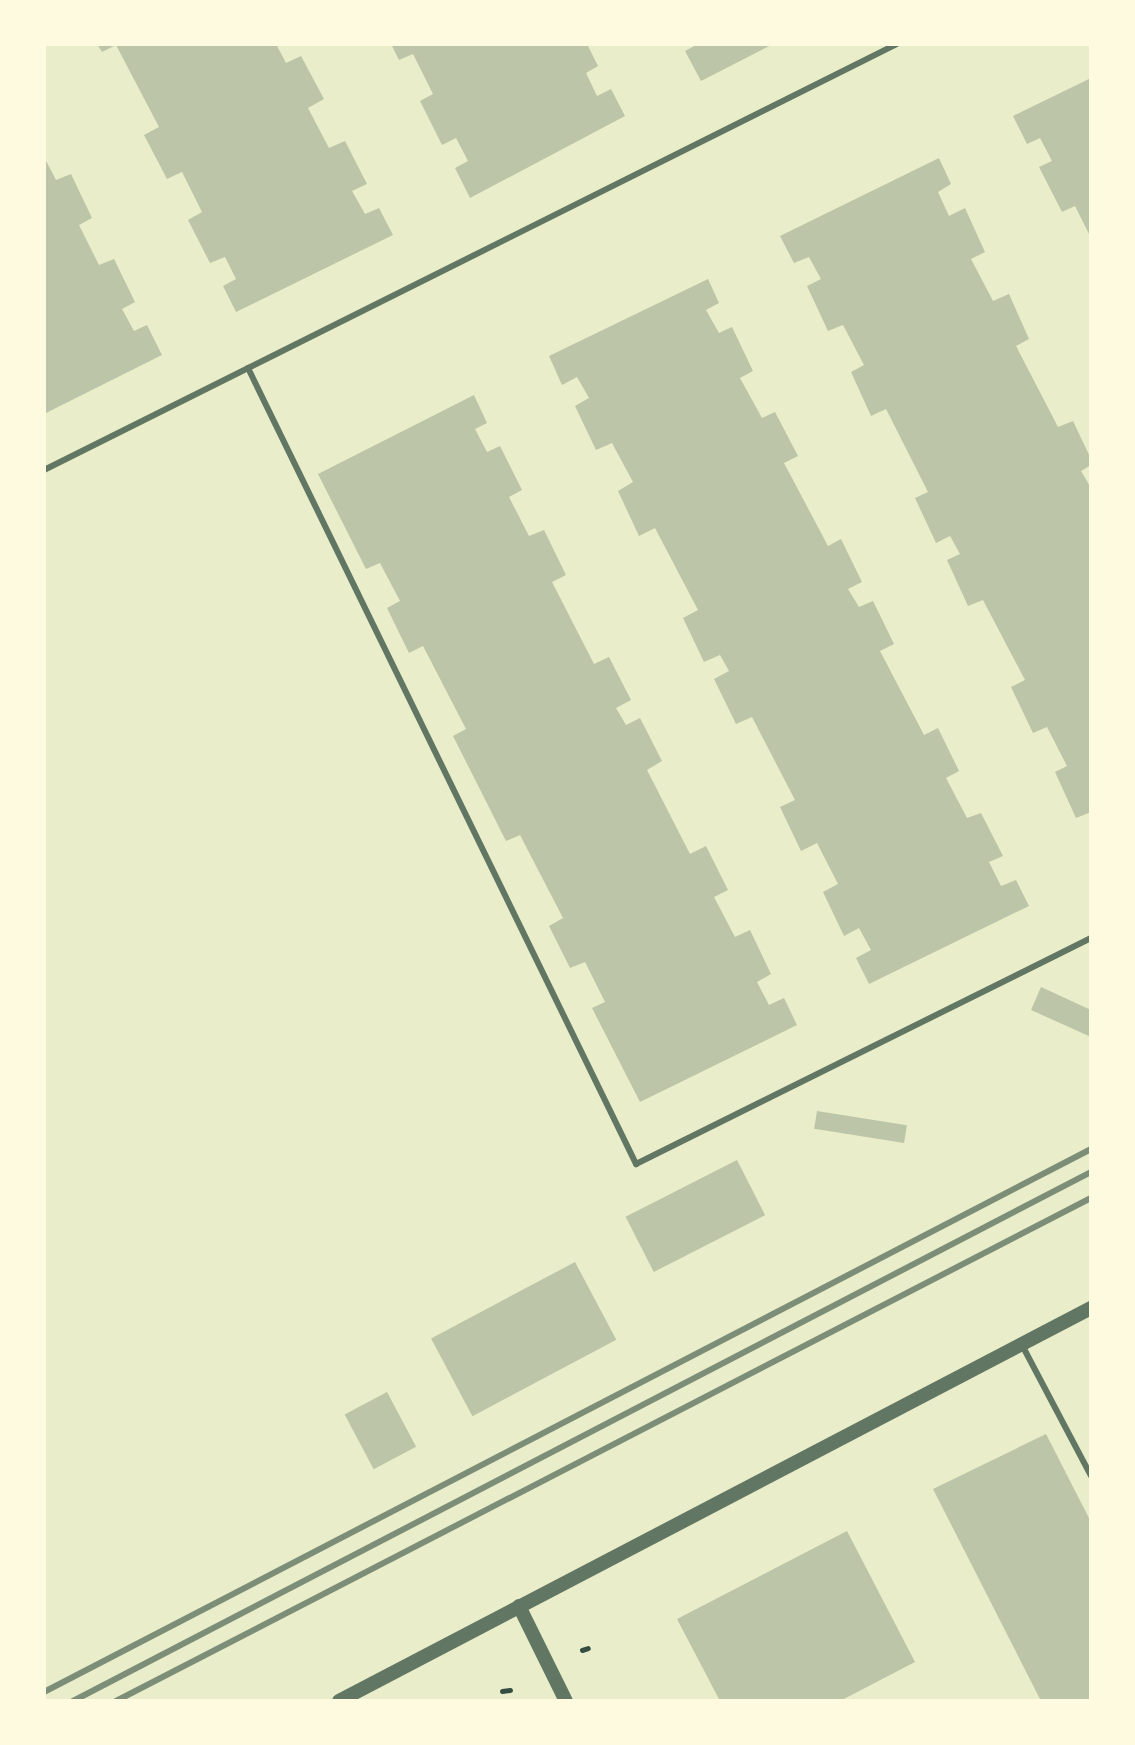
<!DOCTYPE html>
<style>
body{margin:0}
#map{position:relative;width:1135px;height:1745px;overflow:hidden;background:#e9edc9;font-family:Overpass,sans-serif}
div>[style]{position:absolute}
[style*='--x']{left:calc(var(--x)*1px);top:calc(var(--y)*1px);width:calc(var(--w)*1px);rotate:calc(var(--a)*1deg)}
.building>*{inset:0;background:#bcc5a7;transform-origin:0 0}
.path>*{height:5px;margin:-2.5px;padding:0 2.5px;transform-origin:2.5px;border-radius:2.5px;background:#344e41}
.service>*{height:6px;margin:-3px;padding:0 3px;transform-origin:3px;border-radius:3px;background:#617663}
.tertiary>*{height:14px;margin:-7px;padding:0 7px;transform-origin:7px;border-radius:7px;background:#617663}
.rail>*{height:6px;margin:-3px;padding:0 3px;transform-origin:3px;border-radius:3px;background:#7c8e77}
span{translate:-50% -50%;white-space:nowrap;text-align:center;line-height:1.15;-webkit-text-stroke:8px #fefae0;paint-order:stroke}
.frame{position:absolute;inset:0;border:46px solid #fefae0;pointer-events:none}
</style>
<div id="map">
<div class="building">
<div style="clip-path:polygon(97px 44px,276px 44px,286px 63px,301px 56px,324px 99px,308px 108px,329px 148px,345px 141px,367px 184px,352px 191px,365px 214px,379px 208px,393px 235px,236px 312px,223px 286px,236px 279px,225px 257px,210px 263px,188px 220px,202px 212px,182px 172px,167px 179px,144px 135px,159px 127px,116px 45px,102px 52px)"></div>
<div style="clip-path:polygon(391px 44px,587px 44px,598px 66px,586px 73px,597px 96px,611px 89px,625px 116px,470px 198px,455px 168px,468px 161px,456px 138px,442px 145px,420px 101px,433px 94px,413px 54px,399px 60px)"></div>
<div style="clip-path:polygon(698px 44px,773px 44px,701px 81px,685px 51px)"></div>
<div style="clip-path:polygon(1091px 78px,1091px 238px,1075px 206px,1062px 212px,1039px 167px,1052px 161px,1040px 138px,1027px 144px,1013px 116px)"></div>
<div style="clip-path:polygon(44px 157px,56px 180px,71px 174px,92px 218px,79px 225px,99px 265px,114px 259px,135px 302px,122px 309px,134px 331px,147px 325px,162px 355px,44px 414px)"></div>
<div style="clip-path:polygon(939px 158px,951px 184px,938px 192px,949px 216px,965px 208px,985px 252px,971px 259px,993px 301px,1009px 294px,1029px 339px,1016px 346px,1058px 427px,1073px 421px,1091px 459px,1091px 465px,1081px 471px,1091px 488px,1091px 812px,1076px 818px,1055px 772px,1067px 766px,1047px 727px,1033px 733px,1011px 687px,1025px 680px,983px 600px,968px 606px,947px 560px,960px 554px,950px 536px,936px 543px,915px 498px,928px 492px,886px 409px,871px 416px,851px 372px,864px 365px,843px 325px,828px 331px,807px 286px,821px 279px,809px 257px,794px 263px,780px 236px)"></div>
<div style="clip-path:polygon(708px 279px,719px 303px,706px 310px,719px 333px,732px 327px,753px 371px,740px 378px,762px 418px,775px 412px,798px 456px,784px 463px,828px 546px,841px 539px,862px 582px,848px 589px,859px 607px,873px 601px,894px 644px,880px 651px,924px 735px,938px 728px,959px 771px,946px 778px,967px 818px,981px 813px,1003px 856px,989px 862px,1001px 886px,1016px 880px,1029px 906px,869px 984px,856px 958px,871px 950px,859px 928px,844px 936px,823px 892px,838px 884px,817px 843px,801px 851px,780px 807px,795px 800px,752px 717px,736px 724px,714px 679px,729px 671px,720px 655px,704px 662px,683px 618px,698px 610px,655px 528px,639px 536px,618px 491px,633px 482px,612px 443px,596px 450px,575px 406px,589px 398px,577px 377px,562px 385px,549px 356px)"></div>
<div style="clip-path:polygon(474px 395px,487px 423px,475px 429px,487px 452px,500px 446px,522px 490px,509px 497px,529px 536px,544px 530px,566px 575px,552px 582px,594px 664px,609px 657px,631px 700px,616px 708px,626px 725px,640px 718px,662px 761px,647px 770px,690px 854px,706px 846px,728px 890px,714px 897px,735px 937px,750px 930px,771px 974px,757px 982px,769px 1005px,784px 998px,797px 1025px,640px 1102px,592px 1008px,605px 1002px,585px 962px,570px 968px,549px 926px,563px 918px,520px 835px,506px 841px,453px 736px,466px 729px,423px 646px,409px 653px,387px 608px,400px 601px,380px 563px,366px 569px,318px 474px)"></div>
<div style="clip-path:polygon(1041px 987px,1091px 1010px,1091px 1037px,1031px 1010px)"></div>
<div style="left:817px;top:1111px;width:91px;height:18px;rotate:9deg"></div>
<div style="left:737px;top:1160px;width:62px;height:125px;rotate:63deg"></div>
<div style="left:575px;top:1262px;width:88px;height:163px;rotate:62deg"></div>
<div style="left:387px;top:1392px;width:62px;height:48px;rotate:62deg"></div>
<div style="clip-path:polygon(1046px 1434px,1091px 1522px,1091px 1701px,1041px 1701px,933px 1489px)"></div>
<div style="clip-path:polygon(847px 1531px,915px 1662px,840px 1701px,720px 1701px,677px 1619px)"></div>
</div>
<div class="path">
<div style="--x:582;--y:1650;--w:6;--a:-18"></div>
<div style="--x:502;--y:1691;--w:8;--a:-7"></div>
</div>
<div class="service">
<div style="--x:248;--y:368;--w:886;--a:64.01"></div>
<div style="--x:636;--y:1164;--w:508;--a:-26.41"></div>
<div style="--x:44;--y:470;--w:953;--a:-26.54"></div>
<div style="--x:1022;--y:1345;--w:148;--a:62.2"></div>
</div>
<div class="tertiary">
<div style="--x:519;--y:1606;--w:106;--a:63.7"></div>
<div style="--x:339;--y:1701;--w:849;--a:-27.59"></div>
</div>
<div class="rail">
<div style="--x:44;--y:1692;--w:1179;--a:-27.41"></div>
<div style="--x:73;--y:1701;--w:1147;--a:-27.46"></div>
<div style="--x:116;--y:1701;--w:1097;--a:-27.29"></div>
</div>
<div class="frame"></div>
</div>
